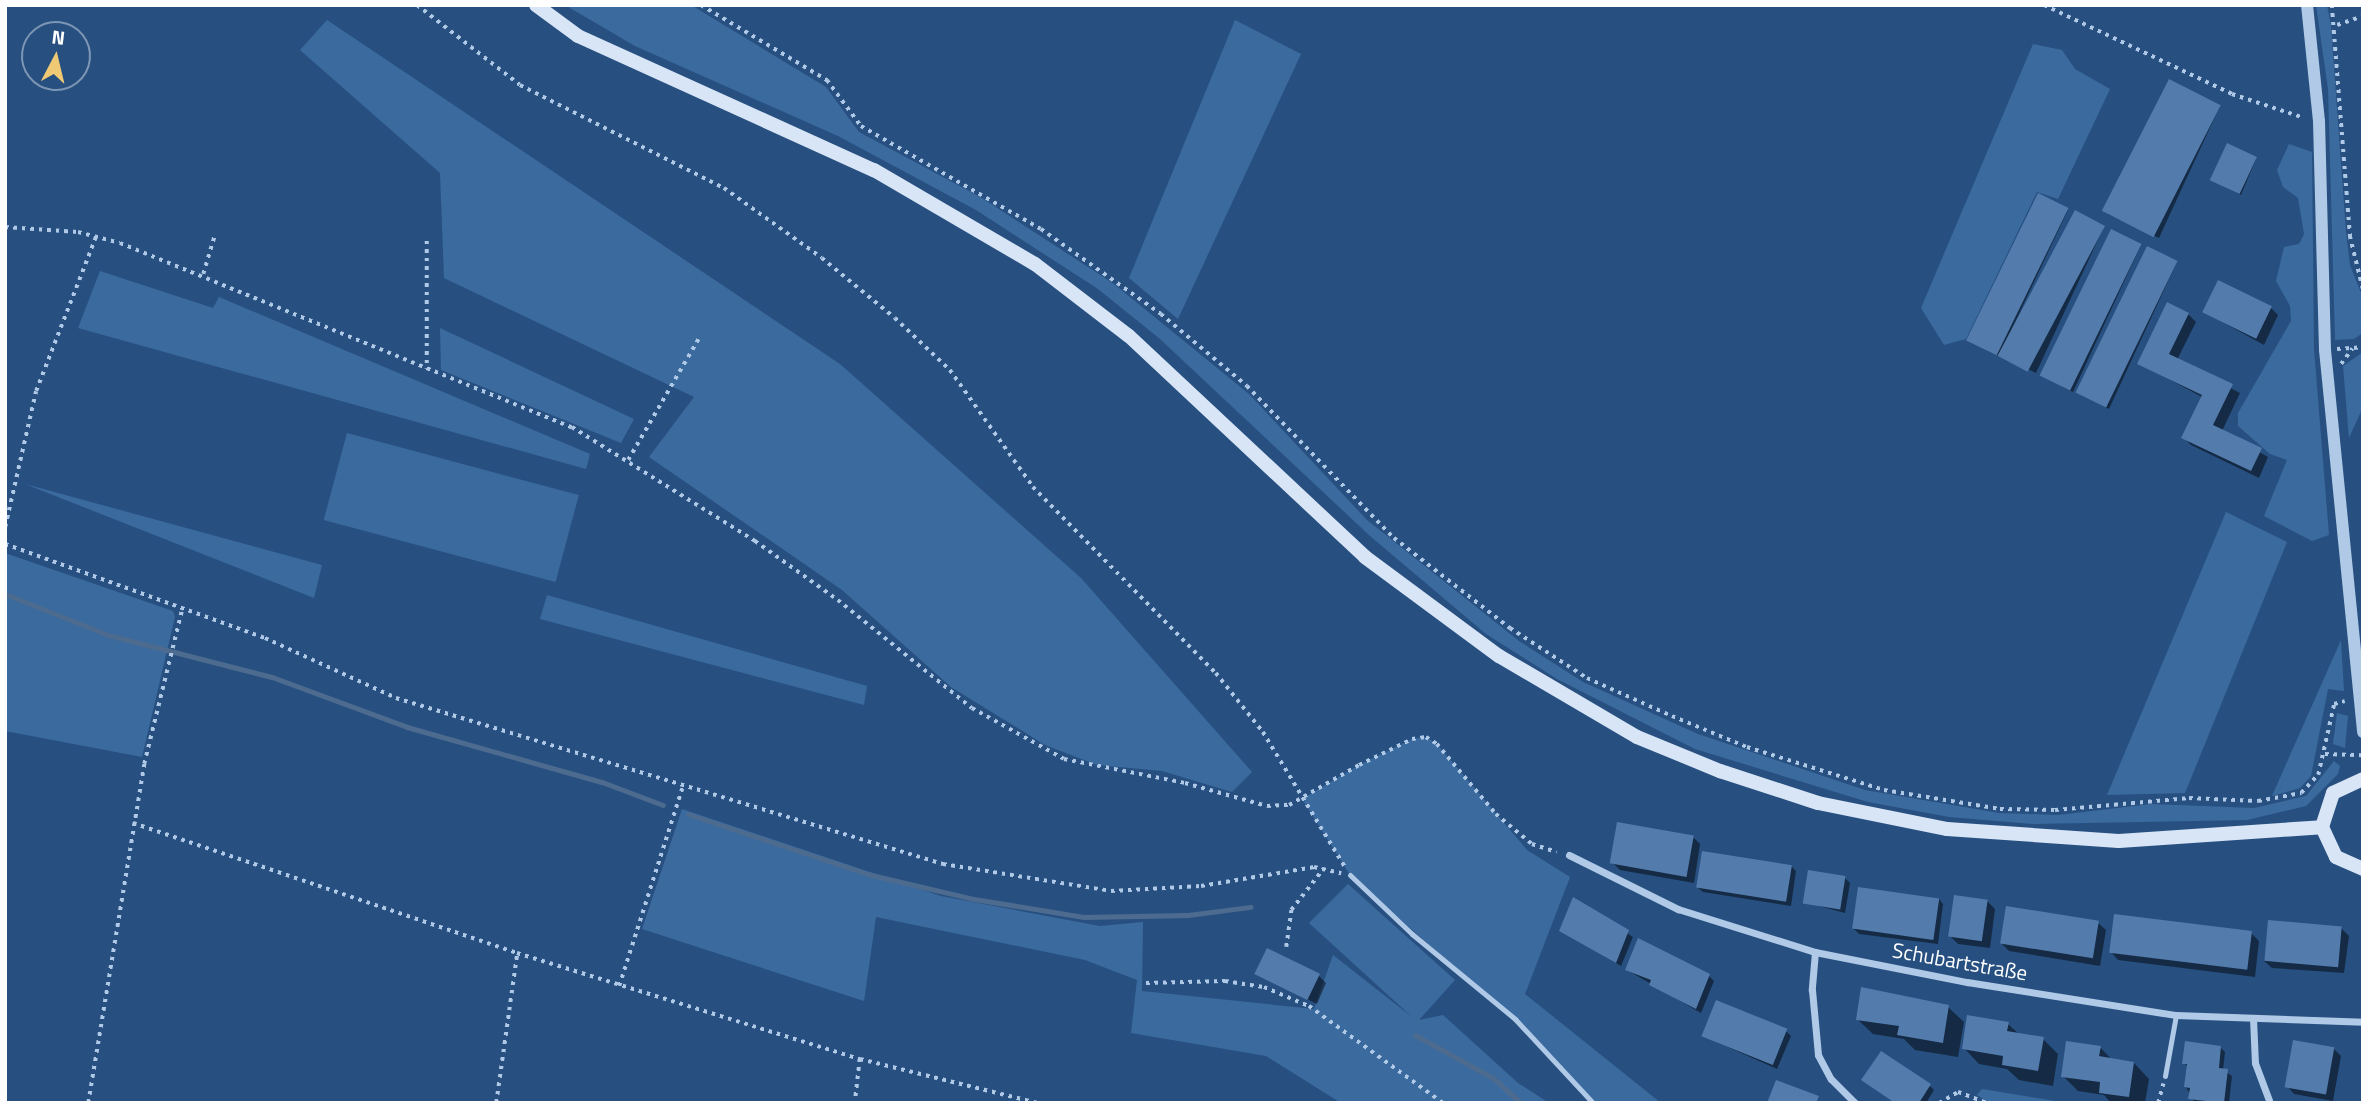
<!DOCTYPE html>
<meta charset="utf-8">
<style>
body{margin:0}
#map{position:relative;width:2368px;height:1108px;overflow:hidden;background:#275081;font-family:"Titillium Web",sans-serif}
div>[style]{position:absolute}
[style*='--x']{left:calc(var(--x)*1px);top:calc(var(--y)*1px);width:calc(var(--w)*1px);rotate:calc(var(--a)*1deg)}
.green>*{inset:0;background:#3b6a9f;transform-origin:0 0}
.shadow>*{inset:0;background:#0007}
.stream>*{height:5px;margin:-2.5px;padding:0 2.5px;transform-origin:2.5px;border-radius:2.5px;background:#4d6b8e}
.building>*{inset:0;background:#537cac;transform-origin:0 0}
.path>*{height:3.5px;margin-top:-1.75px;transform-origin:0;background:repeating-linear-gradient(90deg,#afc9e6 0 3.5px,transparent 0 8.5px)}
.service>*{height:5px;margin:-2.5px;padding:0 2.5px;transform-origin:2.5px;border-radius:2.5px;background:#afc9e6}
.minor>*{height:7px;margin:-3.5px;padding:0 3.5px;transform-origin:3.5px;border-radius:3.5px;background:#afc9e6}
.tertiary>*{height:12px;margin:-6px;padding:0 6px;transform-origin:6px;border-radius:6px;background:#afc9e6}
.secondary>*{height:14px;margin:-7px;padding:0 7px;transform-origin:7px;border-radius:7px;background:#d8e5f6}
span{translate:-50% -50%;white-space:nowrap;text-align:center;line-height:1.15;-webkit-text-stroke:7px #275081;paint-order:stroke}
.street-label{font-size:21px;color:#fff}
.frame{position:absolute;inset:0;border:7px solid #fff;pointer-events:none}
.north{position:absolute;left:21px;top:21px;width:70px;height:70px;box-sizing:border-box;background:#275081;border:2px solid #7d96b3;border-radius:50%;rotate:7deg;font-size:19px;font-weight:700;line-height:28px;text-align:center;color:#fff}
.north::after{content:'';display:block;margin:auto;width:24px;height:32px;background:#efc974;clip-path:polygon(50% 0,100% 100%,50% 72%,0 100%)}
</style>
<div id="map">
<div class="green">
<div style="clip-path:polygon(565px 5px,691px 5px,826px 87px,859px 132px,982px 198px,1114px 284px,1249px 394px,1367px 520px,1519px 641px,1583px 682px,1698px 734px,1865px 790px,1999px 813px,2058px 815px,2151px 804px,2254px 808px,2306px 796px,2334px 761px,2340px 766px,2338px 774px,2306px 806px,2247px 820px,2033px 824px,1949px 817px,1868px 802px,1695px 749px,1557px 679px,1486px 634px,1370px 536px,1160px 339px,1098px 289px,976px 210px,838px 136px,635px 46px)"></div>
<div style="clip-path:polygon(2316px 5px,2327px 5px,2331px 26px,2346px 232px,2350px 265px,2363px 298px,2363px 333px,2354px 339px,2335px 340px,2328px 89px)"></div>
<div style="clip-path:polygon(327px 20px,840px 364px,1081px 578px,1252px 772px,1232px 792px,1162px 771px,1097px 765px,1045px 745px,951px 687px,842px 590px,649px 457px,694px 397px,444px 278px,440px 173px,300px 50px)"></div>
<div style="clip-path:polygon(1235px 20px,1301px 54px,1178px 319px,1129px 278px)"></div>
<div style="clip-path:polygon(2033px 44px,2062px 50px,2075px 69px,2110px 89px,2058px 199px,2037px 192px,1966px 339px,1944px 345px,1921px 308px)"></div>
<div style="clip-path:polygon(2289px 144px,2312px 152px,2314px 349px,2329px 535px,2312px 541px,2264px 516px,2287px 460px,2270px 454px,2238px 426px,2238px 413px,2291px 321px,2290px 306px,2276px 281px,2284px 247px,2299px 244px,2304px 234px,2298px 198px,2283px 187px,2277px 170px)"></div>
<div style="clip-path:polygon(100px 271px,213px 308px,219px 297px,590px 454px,586px 469px,78px 328px)"></div>
<div style="clip-path:polygon(440px 328px,634px 419px,621px 443px,441px 370px)"></div>
<div style="clip-path:polygon(2363px 352px,2363px 407px,2349px 438px,2343px 366px)"></div>
<div style="left:347px;top:433px;width:240px;height:90px;rotate:15deg"></div>
<div style="clip-path:polygon(25px 484px,322px 565px,314px 598px)"></div>
<div style="clip-path:polygon(2226px 512px,2287px 542px,2185px 793px,2107px 795px)"></div>
<div style="clip-path:polygon(5px 553px,173px 611px,175px 617px,142px 757px,5px 731px)"></div>
<div style="clip-path:polygon(547px 595px,867px 686px,864px 705px,540px 619px)"></div>
<div style="clip-path:polygon(2341px 640px,2344px 691px,2328px 689px,2311px 776px,2300px 788px,2272px 796px)"></div>
<div style="clip-path:polygon(2337px 713px,2348px 716px,2345px 748px,2333px 744px)"></div>
<div style="clip-path:polygon(1426px 737px,1437px 744px,1527px 850px,1570px 877px,1525px 994px,1661px 1103px,1593px 1103px,1531px 1035px,1350px 875px,1302px 799px,1359px 765px,1412px 739px)"></div>
<div style="clip-path:polygon(682px 809px,941px 896px,1100px 926px,1143px 922px,1142px 991px,1314px 1009px,1333px 955px,1412px 1017px,1309px 923px,1348px 884px,1455px 980px,1419px 1020px,1443px 1015px,1518px 1083px,1549px 1103px,1341px 1103px,1266px 1056px,1131px 1033px,1137px 980px,1085px 960px,876px 917px,864px 1001px,642px 929px)"></div>
<div style="clip-path:polygon(1982px 1089px,2068px 1103px,1990px 1103px,1977px 1095px)"></div>
</div>
<div class="shadow">
<div style="clip-path:polygon(2220px 106px,2159px 238px,2108px 214px)"></div>
<div style="clip-path:polygon(2256px 159px,2241px 195px,2213px 181px)"></div>
<div style="clip-path:polygon(2068px 210px,1999px 356px,1970px 342px)"></div>
<div style="clip-path:polygon(2104px 227px,2036px 373px,2007px 359px)"></div>
<div style="clip-path:polygon(2141px 245px,2073px 392px,2044px 377px)"></div>
<div style="clip-path:polygon(2177px 262px,2109px 409px,2080px 394px)"></div>
<div style="clip-path:polygon(2271px 308px,2278px 315px,2264px 345px,2204px 312px)"></div>
<div style="clip-path:polygon(2188px 314px,2196px 322px,2177px 360px,2240px 393px,2222px 431px,2268px 457px,2259px 478px,2191px 445px,2183px 437px,2202px 397px,2139px 363px)"></div>
<div style="clip-path:polygon(1693px 837px,1700px 844px,1694px 883px,1620px 870px,1612px 862px)"></div>
<div style="clip-path:polygon(1792px 867px,1796px 871px,1791px 906px,1703px 892px,1698px 888px)"></div>
<div style="clip-path:polygon(1845px 878px,1850px 883px,1845px 913px,1804px 902px)"></div>
<div style="clip-path:polygon(1574px 899px,1633px 937px,1621px 966px,1561px 930px)"></div>
<div style="clip-path:polygon(1939px 899px,1943px 904px,1938px 944px,1859px 934px,1854px 929px)"></div>
<div style="clip-path:polygon(1987px 901px,1995px 909px,1990px 948px,1958px 944px,1950px 936px)"></div>
<div style="clip-path:polygon(2098px 923px,2106px 930px,2100px 966px,2009px 951px,2002px 944px)"></div>
<div style="clip-path:polygon(2341px 928px,2349px 936px,2344px 973px,2272px 968px,2264px 961px)"></div>
<div style="clip-path:polygon(2252px 934px,2259px 941px,2255px 977px,2118px 960px,2111px 952px)"></div>
<div style="clip-path:polygon(1627px 970px,1709px 976px,1714px 981px,1701px 1013px)"></div>
<div style="clip-path:polygon(1257px 974px,1319px 976px,1326px 983px,1317px 1004px)"></div>
<div style="clip-path:polygon(1948px 1007px,1964px 1022px,1958px 1057px,1915px 1050px,1904px 1039px,1873px 1034px,1857px 1019px)"></div>
<div style="clip-path:polygon(2008px 1024px,2019px 1034px,2043px 1039px,2058px 1054px,2053px 1086px,2019px 1080px,2007px 1069px,1979px 1064px,1964px 1048px)"></div>
<div style="clip-path:polygon(1786px 1031px,1791px 1036px,1777px 1069px,1703px 1036px)"></div>
<div style="clip-path:polygon(2100px 1047px,2112px 1060px,2134px 1063px,2149px 1079px,2145px 1103px,2111px 1103px,2104px 1095px,2078px 1091px,2063px 1076px)"></div>
<div style="clip-path:polygon(2221px 1048px,2225px 1052px,2223px 1070px,2232px 1076px,2229px 1103px,2195px 1103px,2186px 1087px,2188px 1067px,2184px 1063px)"></div>
<div style="clip-path:polygon(2333px 1048px,2341px 1056px,2333px 1101px,2294px 1094px,2287px 1086px)"></div>
<div style="clip-path:polygon(1930px 1086px,1934px 1090px,1926px 1103px,1895px 1103px)"></div>
</div>
<div class="stream">
<div style="--x:5;--y:594;--w:111;--a:21.7"></div>
<div style="--x:108;--y:635;--w:169;--a:14.4"></div>
<div style="--x:272;--y:677;--w:144;--a:20.3"></div>
<div style="--x:407;--y:727;--w:203;--a:15.8"></div>
<div style="--x:602;--y:782;--w:65;--a:20.7"></div>
<div style="--x:688;--y:814;--w:189;--a:18.5"></div>
<div style="--x:867;--y:874;--w:110;--a:13.2"></div>
<div style="--x:974;--y:899;--w:111;--a:9.3"></div>
<div style="--x:1084;--y:917;--w:104;--a:-1.1"></div>
<div style="--x:1188;--y:915;--w:63;--a:-7.4"></div>
<div style="--x:1415;--y:1035;--w:89;--a:28.9"></div>
<div style="--x:1493;--y:1078;--w:38;--a:42"></div>
</div>
<div class="building">
<div style="left:2169px;top:79px;width:58px;height:148px;rotate:27deg"></div>
<div style="left:2227px;top:143px;width:33px;height:41px;rotate:25deg"></div>
<div style="left:2038px;top:193px;width:34px;height:164px;rotate:26deg"></div>
<div style="left:2075px;top:210px;width:34px;height:165px;rotate:28deg"></div>
<div style="left:2111px;top:229px;width:34px;height:163px;rotate:26deg"></div>
<div style="left:2147px;top:246px;width:34px;height:163px;rotate:26deg"></div>
<div style="left:2218px;top:280px;width:60px;height:36px;rotate:26deg"></div>
<div style="clip-path:polygon(2167px 302px,2189px 313px,2169px 354px,2233px 384px,2213px 425px,2262px 448px,2251px 471px,2181px 438px,2202px 395px,2137px 364px)"></div>
<div style="left:1617px;top:822px;width:78px;height:42px;rotate:10deg"></div>
<div style="left:1702px;top:851px;width:91px;height:37px;rotate:9deg"></div>
<div style="left:1808px;top:870px;width:38px;height:34px;rotate:9deg"></div>
<div style="left:1858px;top:887px;width:82px;height:42px;rotate:8deg"></div>
<div style="left:1954px;top:895px;width:34px;height:42px;rotate:8deg"></div>
<div style="clip-path:polygon(1573px 897px,1629px 930px,1616px 963px,1559px 931px)"></div>
<div style="left:2006px;top:906px;width:94px;height:38px;rotate:9deg"></div>
<div style="left:2114px;top:914px;width:139px;height:39px;rotate:7deg"></div>
<div style="left:2268px;top:920px;width:74px;height:41px;rotate:5deg"></div>
<div style="clip-path:polygon(1638px 938px,1710px 974px,1696px 1009px,1649px 985px,1651px 980px,1625px 970px)"></div>
<div style="left:1267px;top:948px;width:59px;height:29px;rotate:26deg"></div>
<div style="clip-path:polygon(1861px 987px,1949px 1005px,1943px 1043px,1897px 1035px,1899px 1026px,1856px 1020px)"></div>
<div style="left:1716px;top:1000px;width:77px;height:39px;rotate:22deg"></div>
<div style="clip-path:polygon(1967px 1015px,2009px 1022px,2007px 1031px,2044px 1037px,2038px 1071px,2002px 1065px,2003px 1056px,1962px 1049px)"></div>
<div style="left:2293px;top:1040px;width:42px;height:48px;rotate:10deg"></div>
<div style="clip-path:polygon(2066px 1041px,2101px 1046px,2099px 1056px,2134px 1062px,2129px 1097px,2099px 1093px,2100px 1082px,2061px 1077px)"></div>
<div style="clip-path:polygon(2185px 1041px,2221px 1046px,2219px 1068px,2228px 1069px,2224px 1103px,2188px 1099px,2190px 1088px,2184px 1087px,2187px 1064px,2182px 1064px)"></div>
<div style="clip-path:polygon(1881px 1051px,1931px 1084px,1919px 1103px,1895px 1103px,1861px 1080px)"></div>
<div style="clip-path:polygon(1776px 1080px,1819px 1096px,1816px 1103px,1767px 1103px)"></div>
</div>
<div class="path">
<div style="--x:417;--y:5;--w:130;--a:37.8"></div>
<div style="--x:520;--y:85;--w:229;--a:26.8"></div>
<div style="--x:724;--y:188;--w:120;--a:35.5"></div>
<div style="--x:822;--y:258;--w:94;--a:39.4"></div>
<div style="--x:895;--y:318;--w:76;--a:43.4"></div>
<div style="--x:950;--y:370;--w:143;--a:54.6"></div>
<div style="--x:1033;--y:487;--w:261;--a:45.5"></div>
<div style="--x:1216;--y:673;--w:75;--a:51.5"></div>
<div style="--x:1263;--y:732;--w:158;--a:58.7"></div>
<div style="--x:701;--y:5;--w:147;--a:30.8"></div>
<div style="--x:827;--y:80;--w:57;--a:53.5"></div>
<div style="--x:861;--y:126;--w:207;--a:29.8"></div>
<div style="--x:1041;--y:229;--w:147;--a:35.3"></div>
<div style="--x:1161;--y:314;--w:112;--a:39.9"></div>
<div style="--x:1247;--y:386;--w:211;--a:46"></div>
<div style="--x:1394;--y:538;--w:147;--a:37.8"></div>
<div style="--x:1510;--y:628;--w:92;--a:33"></div>
<div style="--x:1587;--y:678;--w:93;--a:24.1"></div>
<div style="--x:1672;--y:716;--w:81;--a:22.5"></div>
<div style="--x:1747;--y:747;--w:144;--a:17.4"></div>
<div style="--x:1884;--y:790;--w:118;--a:9.3"></div>
<div style="--x:2000;--y:809;--w:55;--a:1"></div>
<div style="--x:2055;--y:810;--w:135;--a:-5.1"></div>
<div style="--x:2189;--y:798;--w:69;--a:2.5"></div>
<div style="--x:2258;--y:801;--w:44;--a:-10.5"></div>
<div style="--x:2301;--y:793;--w:25;--a:-47"></div>
<div style="--x:2318;--y:775;--w:73;--a:-77.3"></div>
<div style="--x:2334;--y:704;--w:11;--a:-15"></div>
<div style="--x:2044;--y:5;--w:208;--a:25.3"></div>
<div style="--x:2232;--y:94;--w:76;--a:18.4"></div>
<div style="--x:2332;--y:5;--w:232;--a:85.5"></div>
<div style="--x:2350;--y:236;--w:55;--a:76.2"></div>
<div style="--x:2337;--y:25;--w:28;--a:-19"></div>
<div style="--x:5;--y:227;--w:73;--a:3.9"></div>
<div style="--x:78;--y:232;--w:43;--a:14.7"></div>
<div style="--x:120;--y:243;--w:488;--a:22.2"></div>
<div style="--x:572;--y:427;--w:216;--a:31.9"></div>
<div style="--x:755;--y:541;--w:102;--a:35.4"></div>
<div style="--x:838;--y:600;--w:172;--a:38.9"></div>
<div style="--x:972;--y:708;--w:105;--a:29"></div>
<div style="--x:1064;--y:759;--w:123;--a:11.2"></div>
<div style="--x:1185;--y:783;--w:85;--a:15.7"></div>
<div style="--x:1267;--y:806;--w:22;--a:-3"></div>
<div style="--x:1289;--y:805;--w:81;--a:-29.7"></div>
<div style="--x:1359;--y:765;--w:59;--a:-26.1"></div>
<div style="--x:1412;--y:739;--w:14;--a:-8"></div>
<div style="--x:1426;--y:737;--w:13;--a:32"></div>
<div style="--x:1437;--y:744;--w:92;--a:49.9"></div>
<div style="--x:1496;--y:814;--w:47;--a:39.8"></div>
<div style="--x:1532;--y:844;--w:26;--a:18"></div>
<div style="--x:427;--y:241;--w:128;--a:90"></div>
<div style="--x:203;--y:274;--w:42;--a:-73.3"></div>
<div style="--x:2337;--y:349;--w:26;--a:-4"></div>
<div style="--x:2341;--y:364;--w:19;--a:-54"></div>
<div style="--x:628;--y:460;--w:141;--a:-59.8"></div>
<div style="--x:5;--y:527;--w:139;--a:-77.2"></div>
<div style="--x:36;--y:391;--w:166;--a:-68.8"></div>
<div style="--x:5;--y:544;--w:276;--a:19.9"></div>
<div style="--x:265;--y:638;--w:144;--a:24.6"></div>
<div style="--x:396;--y:698;--w:572;--a:16.88"></div>
<div style="--x:943;--y:864;--w:170;--a:9.1"></div>
<div style="--x:1111;--y:891;--w:90;--a:-3.2"></div>
<div style="--x:1201;--y:886;--w:115;--a:-9.5"></div>
<div style="--x:1314;--y:867;--w:28;--a:13"></div>
<div style="--x:2325;--y:754;--w:38;--a:2"></div>
<div style="--x:133;--y:823;--w:405;--a:18.7"></div>
<div style="--x:517;--y:953;--w:359;--a:17.2"></div>
<div style="--x:860;--y:1059;--w:44;--a:96.5"></div>
<div style="--x:1286;--y:947;--w:37;--a:-82"></div>
<div style="--x:1291;--y:910;--w:53;--a:-51.8"></div>
<div style="--x:1146;--y:983;--w:79;--a:-1.5"></div>
<div style="--x:1225;--y:981;--w:39;--a:9"></div>
<div style="--x:1264;--y:987;--w:49;--a:22.9"></div>
<div style="--x:1309;--y:1006;--w:165;--a:35.9"></div>
<div style="--x:619;--y:986;--w:211;--a:-72.3"></div>
<div style="--x:860;--y:1059;--w:183;--a:13.9"></div>
<div style="--x:88;--y:1103;--w:344;--a:-80.6"></div>
<div style="--x:144;--y:764;--w:160;--a:-76.2"></div>
<div style="--x:496;--y:1103;--w:151;--a:-82"></div>
<div style="--x:1939;--y:1103;--w:22;--a:-30"></div>
<div style="--x:1958;--y:1092;--w:30;--a:21"></div>
<div style="--x:2158;--y:1103;--w:20;--a:-75"></div>
</div>
<div class="service">
<div style="--x:1350;--y:875;--w:86;--a:43.6"></div>
<div style="--x:1412;--y:934;--w:134;--a:39.5"></div>
<div style="--x:1515;--y:1019;--w:115;--a:47.1"></div>
<div style="--x:2165;--y:1076;--w:62;--a:-79.8"></div>
</div>
<div class="minor">
<div style="--x:1569;--y:855;--w:122;--a:26.4"></div>
<div style="--x:1678;--y:909;--w:144;--a:17.4"></div>
<div style="--x:1815;--y:952;--w:155;--a:11.2"></div>
<div style="--x:1967;--y:982;--w:212;--a:9"></div>
<div style="--x:2176;--y:1015;--w:187;--a:2.1"></div>
<div style="--x:1815;--y:952;--w:38;--a:95"></div>
<div style="--x:1812;--y:990;--w:65;--a:84.7"></div>
<div style="--x:1818;--y:1055;--w:27;--a:62"></div>
<div style="--x:1831;--y:1079;--w:34;--a:45"></div>
<div style="--x:2253;--y:1018;--w:45;--a:87.5"></div>
<div style="--x:2255;--y:1063;--w:43;--a:69.4"></div>
</div>
<div class="tertiary">
<div style="--x:2307;--y:5;--w:117;--a:84.1"></div>
<div style="--x:2319;--y:121;--w:229;--a:88.5"></div>
<div style="--x:2325;--y:350;--w:384;--a:84.3"></div>
</div>
<div class="secondary">
<div style="--x:536;--y:5;--w:52;--a:36.4"></div>
<div style="--x:578;--y:36;--w:325;--a:24.4"></div>
<div style="--x:874;--y:170;--w:186;--a:30.3"></div>
<div style="--x:1035;--y:264;--w:118;--a:37.5"></div>
<div style="--x:1129;--y:336;--w:323;--a:43.1"></div>
<div style="--x:1365;--y:557;--w:167;--a:36.5"></div>
<div style="--x:1499;--y:656;--w:160;--a:30.4"></div>
<div style="--x:1637;--y:737;--w:90;--a:22.3"></div>
<div style="--x:1720;--y:771;--w:103;--a:18.1"></div>
<div style="--x:1818;--y:803;--w:132;--a:11.4"></div>
<div style="--x:1947;--y:829;--w:172;--a:4"></div>
<div style="--x:2119;--y:841;--w:203;--a:-3.9"></div>
<div style="--x:2363;--y:779;--w:33;--a:155"></div>
<div style="--x:2333;--y:793;--w:36;--a:108"></div>
<div style="--x:2322;--y:827;--w:33;--a:65"></div>
<div style="--x:2336;--y:857;--w:30;--a:24"></div>
</div>
<div class="street-label">
<span style="left:1960px;top:961px;rotate:10deg">Schubartstraße</span>
</div>
<div class="frame"></div>
<div class="north">N</div>
</div>
